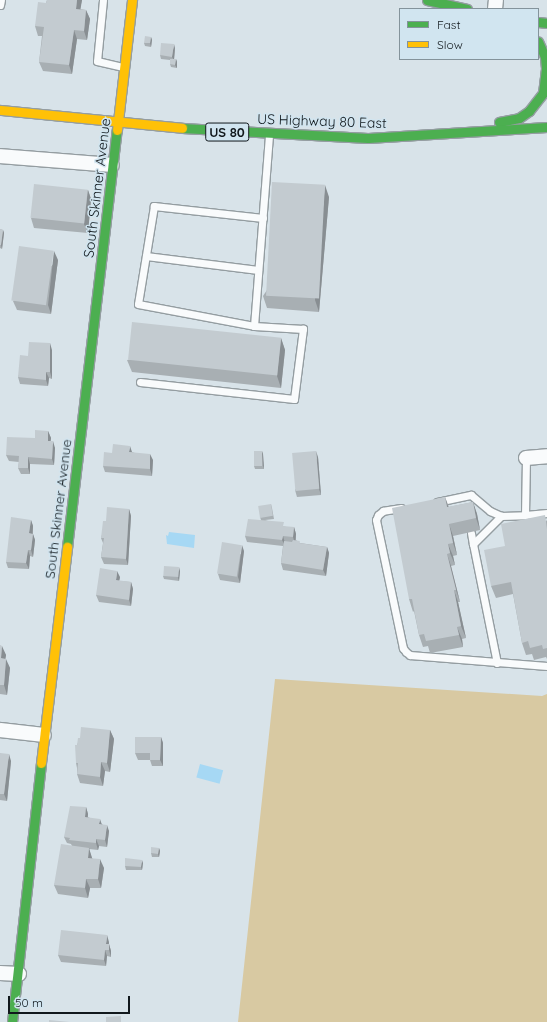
<!DOCTYPE html>
<style>
body{margin:0}
#map{position:relative;width:547px;height:1022px;overflow:hidden;background:#d8e3e9;font-family:Quicksand,sans-serif}
div>[style]{position:absolute}
[style*='--x']{left:calc(var(--x)*1px);top:calc(var(--y)*1px);width:calc(var(--w)*1px);rotate:calc(var(--a)*1deg)}
.green>*{inset:0;background:#d8c9a2}
.water>*{inset:0;background:#a6d8f4;transform-origin:0 0}
.roads{filter:drop-shadow(1px 0 #949da1) drop-shadow(-1px 0 #949da1) drop-shadow(0 1px #949da1) drop-shadow(0 -1px #949da1)}
.lane>*{height:7px;margin:-3.5px;padding:0 3.5px;transform-origin:3.5px;border-radius:3.5px;background:#f9fbfc}
.street>*{height:14px;margin:-7px;padding:0 7px;transform-origin:7px;border-radius:7px;background:#f9fbfc}
.fast>*{height:9px;margin:-4.5px;padding:0 4.5px;transform-origin:4.5px;border-radius:4.5px;background:#4caf50}
.slow>*{height:9px;margin:-4.5px;padding:0 4.5px;transform-origin:4.5px;border-radius:4.5px;background:#ffc107}
.wall>*{inset:0;background:#a8afb3}
.shaded-wall>*{inset:0;background:#888e92}
.building>*{inset:0;background:#c3cbd0;transform-origin:0 0}
span{translate:-50% -50%;white-space:nowrap;text-align:center;line-height:1.15;-webkit-text-stroke:3px #d1e5f0;paint-order:stroke}
.shield-label span{padding:1px 3px;background:#d1e5f0;border:1px solid;border-radius:3px;-webkit-text-stroke-width:0}
.shield-label{font-size:13px;color:#11181c;font-weight:700}
.street-label{font-size:14px;color:#11181c}
.legend{position:absolute;left:399px;top:8px;width:140px;height:52px;box-sizing:border-box;background:#d1e5f0;border:1px solid #84939b;margin:0;padding:5px 7px;list-style:none;font-size:12px;color:#11181c}
.legend li{display:flex;align-items:center;gap:8px;height:20px}
.legend b{width:20px;border:1px solid #84939b}
.scale{position:absolute;left:8px;top:996px;width:122px;height:18px;box-sizing:border-box;border:2px solid #11181c;border-top:0;padding-left:5px;font-size:12px;line-height:14px;white-space:nowrap;color:#11181c;-webkit-text-stroke:3px #d1e5f0;paint-order:stroke}
</style>
<div id="map">
<div class="green">
<div style="clip-path:polygon(275px 679px,542px 696px,547px 694px,547px 1022px,238px 1022px)"></div>
</div>
<div class="water">
<div style="clip-path:polygon(169px 532px,195px 535px,194px 548px,167px 544px,166px 535px,168px 536px)"></div>
<div style="left:200px;top:764px;width:24px;height:14px;rotate:15deg"></div>
</div>
<div class="roads">
<div class="lane">
<div style="--x:103;--y:0;--w:61;--a:95.6"></div>
<div style="--x:97;--y:61;--w:27;--a:13"></div>
<div style="--x:0;--y:5;--w:5;--a:-79"></div>
<div style="--x:263;--y:218;--w:110;--a:-173.7"></div>
<div style="--x:154;--y:206;--w:99;--a:99.3"></div>
<div style="--x:138;--y:304;--w:118;--a:10.7"></div>
<div style="--x:254;--y:326;--w:191;--a:-85.5"></div>
<div style="--x:146;--y:256;--w:113;--a:7.1"></div>
<div style="--x:140;--y:382;--w:155;--a:6.3"></div>
<div style="--x:294;--y:399;--w:71;--a:-82.7"></div>
<div style="--x:303;--y:329;--w:49;--a:-176.5"></div>
<div style="--x:437;--y:502;--w:35;--a:-12"></div>
<div style="--x:471;--y:495;--w:25;--a:40"></div>
<div style="--x:490;--y:511;--w:12;--a:24"></div>
<div style="--x:501;--y:516;--w:24;--a:-2"></div>
<div style="--x:525;--y:515;--w:57;--a:-89"></div>
<div style="--x:401;--y:508;--w:18;--a:171"></div>
<div style="--x:383;--y:511;--w:6;--a:141"></div>
<div style="--x:378;--y:515;--w:5;--a:112"></div>
<div style="--x:376;--y:520;--w:131;--a:78.1"></div>
<div style="--x:403;--y:648;--w:5;--a:53"></div>
<div style="--x:406;--y:652;--w:5;--a:37"></div>
<div style="--x:410;--y:655;--w:137;--a:4.6"></div>
<div style="--x:525;--y:515;--w:22;--a:-5"></div>
<div style="--x:471;--y:533;--w:11;--a:80"></div>
<div style="--x:497;--y:663;--w:121;--a:-101.4"></div>
<div style="--x:473;--y:544;--w:40;--a:-45"></div>
</div>
<div class="street">
<div style="--x:495;--y:9;--w:9;--a:-84"></div>
<div style="--x:0;--y:156;--w:112;--a:4.6"></div>
<div style="--x:526;--y:458;--w:21;--a:-5"></div>
<div style="--x:0;--y:730;--w:44;--a:6.5"></div>
<div style="--x:0;--y:973;--w:19;--a:3"></div>
</div>
<div class="fast">
<div style="--x:427;--y:0;--w:41;--a:12.7"></div>
<div style="--x:538;--y:22;--w:9;--a:6"></div>
<div style="--x:499;--y:122;--w:20;--a:-11"></div>
<div style="--x:519;--y:118;--w:12;--a:-35"></div>
<div style="--x:529;--y:111;--w:23;--a:-52"></div>
<div style="--x:543;--y:93;--w:25;--a:-83"></div>
<div style="--x:546;--y:68;--w:11;--a:-95"></div>
<div style="--x:545;--y:57;--w:17;--a:-114"></div>
<div style="--x:182;--y:128;--w:186;--a:3.1"></div>
<div style="--x:368;--y:138;--w:179;--a:-3.5"></div>
<div style="--x:67;--y:547;--w:420;--a:-83.2"></div>
<div style="--x:12;--y:1022;--w:261;--a:-83.6"></div>
</div>
<div class="slow">
<div style="--x:0;--y:110;--w:183;--a:5.6"></div>
<div style="--x:117;--y:130;--w:131;--a:-83.4"></div>
<div style="--x:41;--y:763;--w:218;--a:-83.1"></div>
</div>
</div>
<div class="wall">
<div style="clip-path:polygon(47px 0,82px 0,80px 9px,86px 10px,90px 19px,87px 40px,77px 39px,72px 74px,43px 71px,39px 62px,42px 36px,38px 36px,35px 26px,46px 3px)"></div>
<div style="clip-path:polygon(151px 37px,152px 40px,151px 47px,145px 46px,144px 43px)"></div>
<div style="clip-path:polygon(175px 48px,174px 59px,176px 59px,177px 62px,177px 68px,171px 67px,170px 64px,170px 60px,161px 59px,160px 55px)"></div>
<div style="clip-path:polygon(88px 190px,91px 199px,88px 233px,34px 228px,31px 218px)"></div>
<div style="clip-path:polygon(329px 197px,319px 312px,267px 308px,263px 296px)"></div>
<div style="clip-path:polygon(0 229px,3px 230px,4px 233px,2px 249px,0 248px)"></div>
<div style="clip-path:polygon(58px 260px,51px 314px,17px 310px,13px 301px)"></div>
<div style="clip-path:polygon(281px 338px,285px 350px,281px 388px,132px 372px,127px 360px)"></div>
<div style="clip-path:polygon(52px 350px,52px 379px,49px 378px,48px 386px,20px 384px,18px 377px,28px 356px)"></div>
<div style="clip-path:polygon(48px 431px,51px 438px,50px 441px,55px 448px,54px 465px,30px 464px,30px 474px,21px 474px,18px 468px,19px 462px,9px 461px,6px 455px)"></div>
<div style="clip-path:polygon(262px 451px,263px 454px,264px 469px,255px 469px,254px 466px)"></div>
<div style="clip-path:polygon(132px 452px,153px 460px,152px 476px,105px 472px,103px 466px,112px 453px)"></div>
<div style="clip-path:polygon(318px 457px,321px 495px,297px 497px,295px 490px)"></div>
<div style="clip-path:polygon(445px 497px,449px 507px,473px 502px,477px 514px,480px 530px,453px 536px,457px 555px,453px 556px,455px 565px,451px 566px,460px 602px,458px 602px,466px 638px,462px 639px,463px 647px,430px 653px,428px 646px,423px 647px,419px 635px,414px 611px,413px 612px,409px 599px)"></div>
<div style="clip-path:polygon(271px 504px,272px 508px,274px 519px,265px 520px,286px 527px,294px 527px,296px 534px,296px 540px,300px 543px,327px 547px,329px 553px,326px 576px,283px 570px,281px 563px,283px 546px,247px 542px,245px 536px,261px 520px,260px 517px)"></div>
<div style="clip-path:polygon(129px 509px,131px 516px,128px 565px,104px 564px,101px 557px,103px 543px,101px 538px,106px 521px)"></div>
<div style="clip-path:polygon(31px 520px,33px 526px,33px 534px,35px 540px,33px 557px,30px 556px,29px 569px,8px 568px,6px 562px)"></div>
<div style="clip-path:polygon(547px 520px,547px 659px,546px 657px,534px 660px,532px 654px,526px 655px,522px 643px,513px 594px,496px 598px,491px 586px)"></div>
<div style="clip-path:polygon(244px 551px,240px 583px,220px 580px,218px 574px)"></div>
<div style="clip-path:polygon(180px 571px,179px 581px,164px 579px,163px 576px)"></div>
<div style="clip-path:polygon(120px 577px,119px 581px,131px 582px,133px 589px,131px 606px,99px 602px,96px 595px)"></div>
<div style="clip-path:polygon(0 645px,6px 655px,5px 659px,10px 668px,7px 695px,0 694px,0 696px)"></div>
<div style="clip-path:polygon(110px 730px,114px 739px,110px 772px,105px 771px,103px 786px,80px 783px,77px 774px,77px 768px,76px 763px,77px 745px,80px 738px)"></div>
<div style="clip-path:polygon(161px 737px,163px 743px,163px 766px,152px 766px,150px 760px,138px 760px,135px 753px)"></div>
<div style="clip-path:polygon(0 753px,11px 761px,7px 801px,0 800px)"></div>
<div style="clip-path:polygon(86px 807px,88px 814px,88px 817px,102px 824px,109px 831px,107px 847px,99px 846px,98px 850px,89px 849px,92px 858px,104px 868px,101px 888px,90px 888px,88px 898px,58px 894px,54px 885px,72px 846px,71px 844px,67px 843px,64px 837px)"></div>
<div style="clip-path:polygon(159px 848px,160px 851px,159px 857px,152px 857px,151px 853px)"></div>
<div style="clip-path:polygon(143px 863px,142px 870px,126px 870px,125px 866px)"></div>
<div style="clip-path:polygon(109px 942px,109px 944px,111px 951px,111px 957px,107px 956px,106px 966px,61px 962px,58px 955px)"></div>
</div>
<div class="shaded-wall">
<div style="clip-path:polygon(77px 0,82px 0,79px 18px,76px 9px)"></div>
<div style="clip-path:polygon(86px 10px,90px 19px,87px 40px,84px 31px)"></div>
<div style="clip-path:polygon(74px 30px,77px 39px,72px 74px,69px 65px)"></div>
<div style="clip-path:polygon(151px 37px,152px 40px,151px 47px,150px 43px)"></div>
<div style="clip-path:polygon(174px 44px,175px 48px,174px 60px,172px 57px)"></div>
<div style="clip-path:polygon(176px 59px,177px 62px,177px 68px,175px 65px)"></div>
<div style="clip-path:polygon(325px 185px,329px 197px,319px 312px,315px 300px)"></div>
<div style="clip-path:polygon(88px 190px,91px 199px,88px 233px,84px 224px)"></div>
<div style="clip-path:polygon(3px 230px,4px 233px,2px 249px,1px 245px)"></div>
<div style="clip-path:polygon(54px 251px,58px 260px,51px 314px,48px 305px)"></div>
<div style="clip-path:polygon(281px 338px,285px 350px,281px 388px,277px 376px)"></div>
<div style="clip-path:polygon(50px 343px,52px 350px,52px 379px,50px 372px)"></div>
<div style="clip-path:polygon(46px 372px,49px 378px,48px 386px,46px 380px)"></div>
<div style="clip-path:polygon(48px 431px,51px 438px,50px 448px,48px 441px)"></div>
<div style="clip-path:polygon(53px 441px,55px 448px,54px 465px,52px 459px)"></div>
<div style="clip-path:polygon(130px 446px,132px 452px,129px 452px)"></div>
<div style="clip-path:polygon(262px 451px,263px 454px,264px 469px,263px 466px)"></div>
<div style="clip-path:polygon(316px 451px,318px 457px,321px 495px,319px 489px)"></div>
<div style="clip-path:polygon(150px 454px,153px 460px,152px 476px,150px 469px)"></div>
<div style="clip-path:polygon(28px 457px,30px 464px,30px 474px,28px 468px)"></div>
<div style="clip-path:polygon(445px 497px,449px 509px,447px 507px)"></div>
<div style="clip-path:polygon(473px 502px,477px 514px,480px 530px,476px 518px)"></div>
<div style="clip-path:polygon(129px 509px,131px 516px,128px 565px,126px 559px)"></div>
<div style="clip-path:polygon(31px 520px,33px 526px,32px 540px,29px 533px)"></div>
<div style="clip-path:polygon(449px 524px,453px 536px,457px 555px,453px 543px)"></div>
<div style="clip-path:polygon(294px 527px,296px 534px,295px 544px,293px 537px)"></div>
<div style="clip-path:polygon(33px 534px,35px 540px,33px 557px,31px 550px)"></div>
<div style="clip-path:polygon(283px 536px,285px 543px,285px 546px,282px 540px)"></div>
<div style="clip-path:polygon(448px 544px,453px 556px,455px 565px,450px 553px)"></div>
<div style="clip-path:polygon(242px 545px,244px 551px,240px 583px,238px 577px)"></div>
<div style="clip-path:polygon(327px 547px,329px 553px,326px 576px,323px 570px)"></div>
<div style="clip-path:polygon(28px 550px,30px 556px,29px 569px,26px 563px)"></div>
<div style="clip-path:polygon(447px 554px,451px 566px,460px 602px,456px 590px)"></div>
<div style="clip-path:polygon(179px 567px,180px 571px,179px 581px,178px 578px)"></div>
<div style="clip-path:polygon(117px 571px,120px 577px,118px 587px,116px 580px)"></div>
<div style="clip-path:polygon(131px 582px,133px 589px,131px 606px,129px 600px)"></div>
<div style="clip-path:polygon(454px 590px,458px 602px,466px 638px,461px 626px)"></div>
<div style="clip-path:polygon(457px 627px,462px 639px,463px 647px,459px 635px)"></div>
<div style="clip-path:polygon(2px 646px,6px 655px,4px 668px,1px 658px)"></div>
<div style="clip-path:polygon(6px 659px,10px 668px,7px 695px,4px 685px)"></div>
<div style="clip-path:polygon(110px 730px,114px 739px,110px 772px,107px 763px)"></div>
<div style="clip-path:polygon(161px 737px,163px 743px,163px 766px,160px 760px)"></div>
<div style="clip-path:polygon(9px 754px,11px 761px,7px 801px,4px 794px)"></div>
<div style="clip-path:polygon(101px 762px,105px 771px,103px 786px,100px 777px)"></div>
<div style="clip-path:polygon(86px 807px,88px 814px,87px 823px,85px 817px)"></div>
<div style="clip-path:polygon(100px 819px,102px 825px,99px 824px)"></div>
<div style="clip-path:polygon(107px 825px,109px 831px,107px 847px,105px 840px)"></div>
<div style="clip-path:polygon(96px 839px,99px 846px,98px 850px,96px 843px)"></div>
<div style="clip-path:polygon(89px 848px,92px 858px,91px 868px,88px 858px)"></div>
<div style="clip-path:polygon(159px 848px,160px 851px,159px 857px,158px 854px)"></div>
<div style="clip-path:polygon(100px 859px,104px 868px,101px 888px,98px 879px)"></div>
<div style="clip-path:polygon(142px 860px,143px 863px,142px 870px,141px 867px)"></div>
<div style="clip-path:polygon(86px 879px,90px 888px,88px 898px,85px 888px)"></div>
<div style="clip-path:polygon(107px 935px,109px 942px,108px 950px,106px 944px)"></div>
<div style="clip-path:polygon(109px 944px,111px 951px,111px 957px,109px 950px)"></div>
<div style="clip-path:polygon(105px 950px,107px 956px,106px 966px,104px 960px)"></div>
</div>
<div class="building">
<div style="clip-path:polygon(47px 0,77px 0,76px 9px,86px 10px,84px 31px,74px 30px,69px 65px,39px 62px,44px 27px,35px 26px,38px 2px,46px 3px)"></div>
<div style="clip-path:polygon(145px 36px,151px 37px,150px 43px,144px 43px)"></div>
<div style="clip-path:polygon(161px 43px,174px 44px,172px 57px,160px 55px)"></div>
<div style="clip-path:polygon(170px 59px,176px 59px,175px 65px,170px 64px)"></div>
<div style="left:272px;top:182px;width:53px;height:114px;rotate:3deg"></div>
<div style="left:34px;top:184px;width:54px;height:34px;rotate:6deg"></div>
<div style="clip-path:polygon(0 229px,3px 230px,1px 245px,0 245px)"></div>
<div style="left:19px;top:246px;width:35px;height:55px;rotate:8deg"></div>
<div style="left:132px;top:322px;width:150px;height:38px;rotate:6deg"></div>
<div style="clip-path:polygon(29px 342px,50px 343px,50px 372px,46px 372px,46px 380px,18px 377px,20px 355px,28px 356px)"></div>
<div style="clip-path:polygon(35px 430px,48px 431px,48px 441px,53px 441px,52px 459px,28px 457px,28px 468px,18px 468px,19px 456px,6px 455px,7px 437px,35px 438px)"></div>
<div style="clip-path:polygon(113px 444px,130px 446px,129px 452px,150px 454px,150px 469px,103px 466px,104px 452px,112px 453px)"></div>
<div style="left:254px;top:451px;width:8px;height:15px"></div>
<div style="left:316px;top:451px;width:38px;height:24px;rotate:85deg"></div>
<div style="clip-path:polygon(445px 497px,447px 507px,473px 502px,476px 518px,449px 524px,453px 543px,448px 544px,450px 553px,447px 554px,456px 590px,454px 590px,461px 626px,457px 627px,459px 635px,426px 641px,424px 634px,419px 635px,412px 599px,409px 599px,392px 508px)"></div>
<div style="left:271px;top:504px;width:12px;height:13px;rotate:81deg"></div>
<div style="clip-path:polygon(107px 507px,129px 509px,126px 559px,101px 557px,104px 538px,101px 538px,103px 521px,106px 521px)"></div>
<div style="clip-path:polygon(545px 515px,547px 529px,547px 648px,543px 649px,542px 645px,530px 648px,528px 641px,522px 643px,511px 582px,491px 586px,484px 550px,505px 546px,501px 524px)"></div>
<div style="clip-path:polygon(11px 517px,31px 520px,29px 533px,33px 534px,31px 550px,28px 550px,26px 563px,6px 562px)"></div>
<div style="clip-path:polygon(248px 519px,284px 522px,283px 526px,294px 527px,293px 537px,283px 536px,282px 540px,245px 536px)"></div>
<div style="clip-path:polygon(293px 540px,300px 541px,299px 543px,327px 547px,323px 570px,281px 563px,284px 541px,292px 542px)"></div>
<div style="left:222px;top:542px;width:20px;height:32px;rotate:9deg"></div>
<div style="left:164px;top:566px;width:15px;height:10px;rotate:4deg"></div>
<div style="clip-path:polygon(100px 568px,117px 571px,116px 580px,131px 582px,129px 600px,96px 595px)"></div>
<div style="clip-path:polygon(0 645px,2px 646px,1px 658px,6px 659px,4px 685px,0 685px)"></div>
<div style="clip-path:polygon(81px 727px,110px 730px,107px 763px,101px 762px,100px 777px,77px 774px,78px 763px,76px 763px,75px 745px,77px 745px,78px 738px,80px 738px)"></div>
<div style="clip-path:polygon(135px 737px,161px 737px,160px 760px,150px 760px,150px 753px,135px 753px)"></div>
<div style="clip-path:polygon(0 753px,9px 754px,4px 794px,0 794px)"></div>
<div style="clip-path:polygon(70px 806px,86px 807px,85px 817px,100px 819px,99px 824px,107px 825px,105px 840px,96px 839px,96px 843px,69px 840px,70px 838px,64px 837px)"></div>
<div style="clip-path:polygon(61px 844px,89px 848px,88px 858px,100px 859px,98px 879px,86px 879px,85px 888px,54px 885px)"></div>
<div style="clip-path:polygon(151px 847px,159px 848px,158px 854px,151px 853px)"></div>
<div style="clip-path:polygon(125px 858px,142px 860px,141px 867px,125px 866px)"></div>
<div style="clip-path:polygon(61px 930px,107px 935px,106px 944px,109px 944px,109px 950px,105px 950px,104px 960px,58px 955px)"></div>
<div style="clip-path:polygon(121px 1016px,121px 1022px,106px 1022px,106px 1017px)"></div>
<div style="clip-path:polygon(49px 1020px,70px 1022px,49px 1022px)"></div>
</div>
<div class="shield-label">
<span style="left:227px;top:132px">US 80</span>
</div>
<div class="street-label">
<span style="left:322px;top:121px;rotate:2deg">US Highway 80 East</span>
<span style="left:97px;top:188px;rotate:-83deg">South Skinner Avenue</span>
<span style="left:58px;top:509px;rotate:-83deg">South Skinner Avenue</span>
</div>
<ul class="legend">
<li><b style="height:5px;background:#4caf50"></b>Fast</li>
<li><b style="height:5px;background:#ffc107"></b>Slow</li>
</ul>
<div class="scale">50 m</div>
</div>
